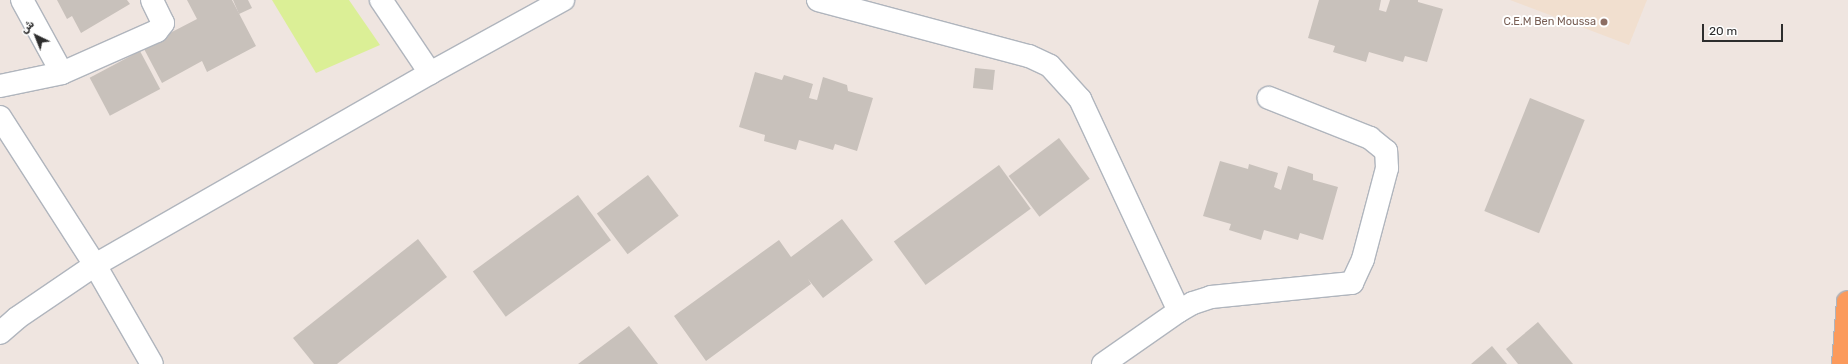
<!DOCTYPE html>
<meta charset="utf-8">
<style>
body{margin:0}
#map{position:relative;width:1848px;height:364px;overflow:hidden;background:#efe5e0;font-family:Rubik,"Noto Naskh Arabic",sans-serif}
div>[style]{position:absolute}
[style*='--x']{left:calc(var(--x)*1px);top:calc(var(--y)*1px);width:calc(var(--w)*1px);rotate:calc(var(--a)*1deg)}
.education>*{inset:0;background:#f1dfcf}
.pitch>*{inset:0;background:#dbef96}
.building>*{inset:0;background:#c8c1bb;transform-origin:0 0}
.roads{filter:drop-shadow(1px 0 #b0b5bd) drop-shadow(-1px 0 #b0b5bd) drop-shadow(0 1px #b0b5bd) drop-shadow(0 -1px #b0b5bd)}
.minor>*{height:22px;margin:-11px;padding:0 11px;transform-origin:11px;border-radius:11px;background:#fff}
.trunk>*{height:22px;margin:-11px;padding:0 11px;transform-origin:11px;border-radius:11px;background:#fb9a5c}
.dots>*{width:11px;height:11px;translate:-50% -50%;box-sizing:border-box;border:2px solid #fff;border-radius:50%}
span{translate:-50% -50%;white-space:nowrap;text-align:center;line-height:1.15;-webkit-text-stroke:4px #fff;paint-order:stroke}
.education-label{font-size:11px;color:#785e54}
.right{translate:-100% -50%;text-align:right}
.north{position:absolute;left:16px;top:16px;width:40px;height:40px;-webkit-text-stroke:3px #fff;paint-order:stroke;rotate:317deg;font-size:11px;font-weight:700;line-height:16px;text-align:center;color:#2d2d2d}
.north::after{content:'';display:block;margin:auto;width:14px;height:18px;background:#2d2d2d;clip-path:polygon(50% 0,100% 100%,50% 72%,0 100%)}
.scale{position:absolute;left:1702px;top:24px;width:81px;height:18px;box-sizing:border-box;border:2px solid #2d2d2d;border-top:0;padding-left:5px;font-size:12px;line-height:14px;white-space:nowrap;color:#2d2d2d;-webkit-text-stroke:3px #fff;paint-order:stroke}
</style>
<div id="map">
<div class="education">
<div style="clip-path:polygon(1510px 0,1647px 0,1629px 45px)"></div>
</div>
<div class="pitch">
<div style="clip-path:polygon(272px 0,349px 0,380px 45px,316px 73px)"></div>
</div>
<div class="building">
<div style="clip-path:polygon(57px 0,127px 0,130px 4px,81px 33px,72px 16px,67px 19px)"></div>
<div style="clip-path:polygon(187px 0,232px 0,256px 46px,207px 72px,202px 61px,162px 83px,143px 47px,197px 19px)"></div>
<div style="clip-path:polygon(233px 0,248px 0,252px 8px,239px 14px)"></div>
<div style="clip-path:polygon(1319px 0,1381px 0,1379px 10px,1386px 12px,1390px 0,1418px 0,1418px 2px,1443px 9px,1427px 62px,1405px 56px,1403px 62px,1369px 52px,1366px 62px,1333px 52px,1335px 46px,1308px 38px)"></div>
<div style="left:140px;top:51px;width:43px;height:57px;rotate:62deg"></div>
<div style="left:975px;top:68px;width:20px;height:20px;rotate:6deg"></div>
<div style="clip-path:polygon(755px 72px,782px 80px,784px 75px,813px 84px,809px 98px,817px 100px,823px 77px,847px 85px,848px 91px,873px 98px,857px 151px,835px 144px,833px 150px,799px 140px,796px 150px,764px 141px,765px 135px,739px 127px)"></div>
<div style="left:1530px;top:98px;width:59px;height:122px;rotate:22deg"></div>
<div style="left:1059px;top:138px;width:51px;height:63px;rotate:53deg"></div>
<div style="clip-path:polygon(1220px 161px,1248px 169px,1249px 164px,1278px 173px,1274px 187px,1281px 190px,1288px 166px,1313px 174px,1313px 180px,1338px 187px,1323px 240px,1300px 233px,1298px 240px,1264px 230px,1261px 240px,1229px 230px,1231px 224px,1203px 216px)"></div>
<div style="left:999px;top:165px;width:54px;height:130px;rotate:54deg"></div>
<div style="left:648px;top:175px;width:51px;height:64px;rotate:53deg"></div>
<div style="left:578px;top:195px;width:56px;height:130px;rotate:54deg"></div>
<div style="clip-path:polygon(842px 219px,873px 260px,823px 298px,808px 279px,811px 284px,706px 361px,674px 316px,779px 240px,791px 257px)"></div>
<div style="clip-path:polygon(418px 239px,447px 277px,337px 364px,314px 364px,293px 338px)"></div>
<div style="clip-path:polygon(1538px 322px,1573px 364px,1518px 364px,1506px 349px)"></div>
<div style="clip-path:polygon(629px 326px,658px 364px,578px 364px)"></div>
<div style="clip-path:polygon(1492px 346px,1507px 364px,1471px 364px)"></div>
</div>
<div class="roads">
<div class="minor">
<div style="--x:22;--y:0;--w:83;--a:61.3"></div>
<div style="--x:381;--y:0;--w:88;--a:56.1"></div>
<div style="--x:818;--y:0;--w:218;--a:14.9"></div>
<div style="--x:1029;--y:56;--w:23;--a:25"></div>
<div style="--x:1050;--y:66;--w:45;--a:47.7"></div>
<div style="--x:1080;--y:99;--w:234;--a:65"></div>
<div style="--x:0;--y:86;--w:63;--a:-11.8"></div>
<div style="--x:62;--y:73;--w:104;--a:-23.9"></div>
<div style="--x:157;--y:31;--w:10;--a:-53"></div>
<div style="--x:163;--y:23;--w:25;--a:-116"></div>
<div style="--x:0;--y:117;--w:176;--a:57.3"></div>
<div style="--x:95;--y:265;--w:114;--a:60.1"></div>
<div style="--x:0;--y:333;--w:23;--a:-41"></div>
<div style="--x:17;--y:318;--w:94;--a:-34.2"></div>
<div style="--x:95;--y:265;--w:386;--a:-29.8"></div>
<div style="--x:430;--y:73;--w:152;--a:-28.8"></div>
<div style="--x:1103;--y:364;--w:93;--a:-34.9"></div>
<div style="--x:1179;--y:311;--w:16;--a:-30"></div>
<div style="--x:1193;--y:303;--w:19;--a:-18"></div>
<div style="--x:1211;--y:297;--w:142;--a:-5.7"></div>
<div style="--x:1352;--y:283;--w:26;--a:-65"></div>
<div style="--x:1363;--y:259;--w:94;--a:-75.2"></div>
<div style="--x:1387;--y:168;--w:17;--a:-93"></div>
<div style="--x:1386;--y:151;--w:21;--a:-141"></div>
<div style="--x:1370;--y:138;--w:109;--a:-158.4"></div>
</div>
<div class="trunk">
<div style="--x:1843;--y:364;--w:62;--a:-85.4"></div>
</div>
</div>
<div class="dots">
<div style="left:1604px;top:22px;background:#8d6e63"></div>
</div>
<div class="education-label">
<span class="right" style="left:1596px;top:22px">C.E.M Ben Moussa</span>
</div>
<div class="north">ش</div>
<div class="scale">20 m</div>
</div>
